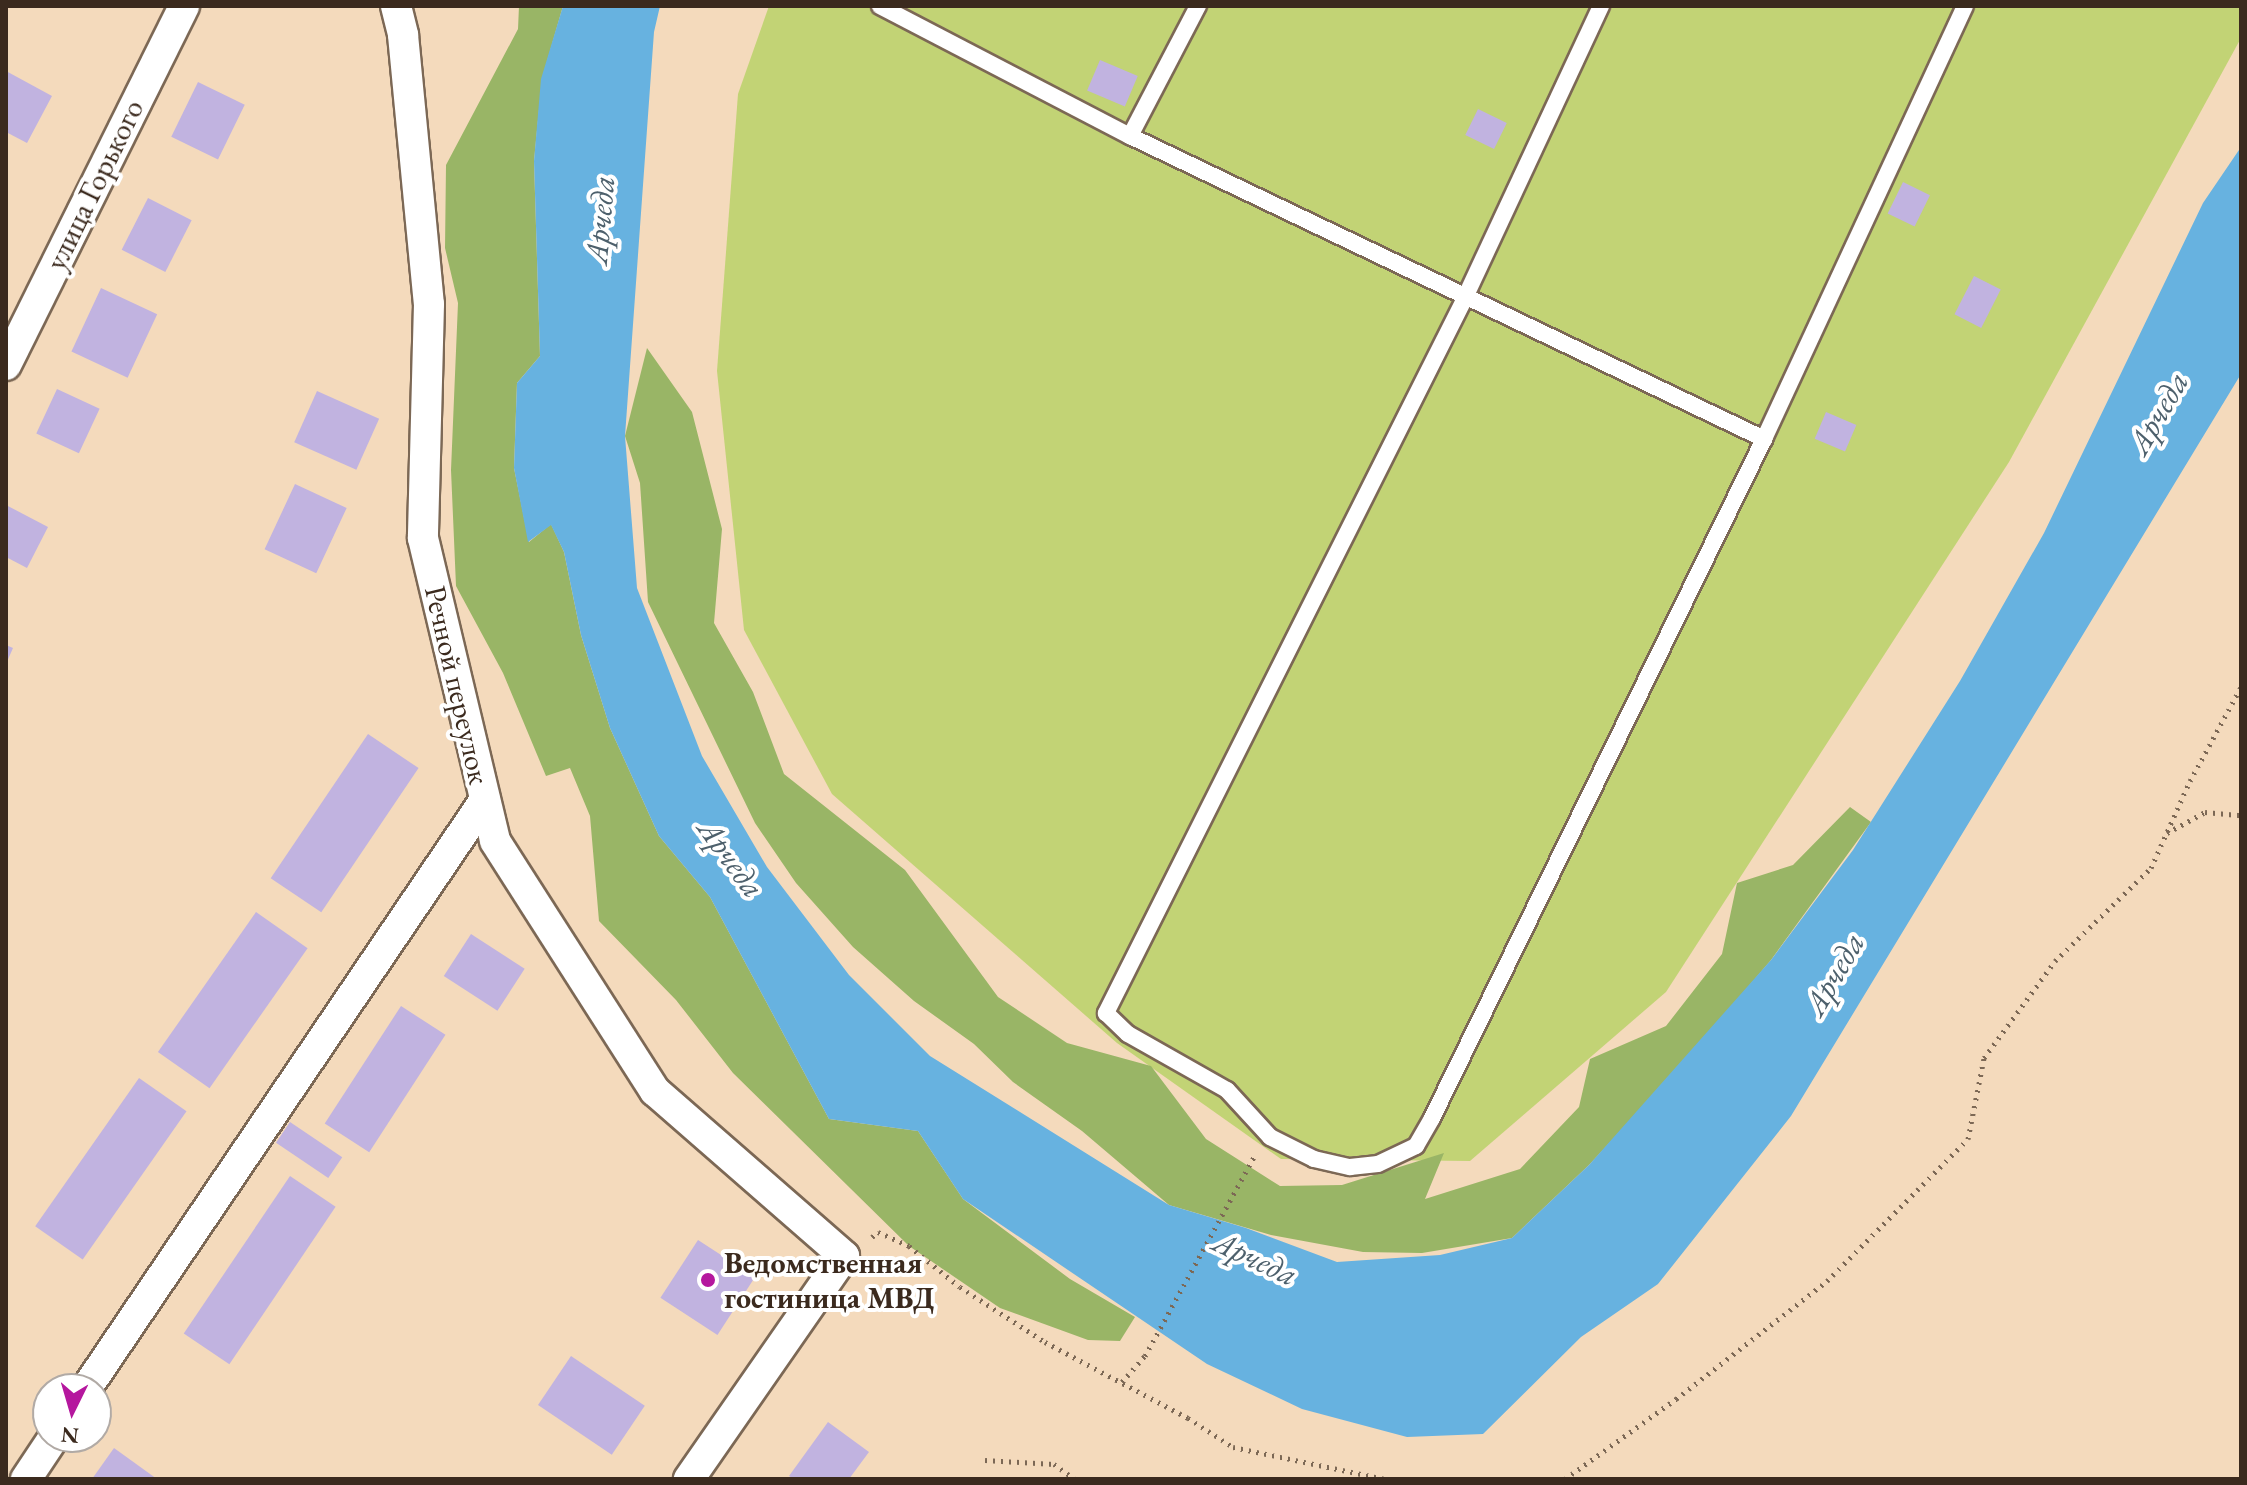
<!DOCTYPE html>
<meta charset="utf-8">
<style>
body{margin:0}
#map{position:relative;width:2247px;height:1485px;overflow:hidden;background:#f4dabc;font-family:"EB Garamond",serif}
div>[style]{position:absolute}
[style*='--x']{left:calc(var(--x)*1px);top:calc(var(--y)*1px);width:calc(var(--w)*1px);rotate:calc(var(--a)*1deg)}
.green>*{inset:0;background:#c2d375}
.forest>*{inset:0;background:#99b566}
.water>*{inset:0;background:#67b2e0}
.building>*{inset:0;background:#c1b3e0;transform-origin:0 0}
.path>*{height:5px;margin-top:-2.5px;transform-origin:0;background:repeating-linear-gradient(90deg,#7c6855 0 2px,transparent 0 8px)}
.roads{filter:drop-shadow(2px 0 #7c6855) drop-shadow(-2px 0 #7c6855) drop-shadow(0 2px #7c6855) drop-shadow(0 -2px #7c6855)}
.service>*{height:16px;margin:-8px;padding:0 8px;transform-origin:8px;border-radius:8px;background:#fff}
.minor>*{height:30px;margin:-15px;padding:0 15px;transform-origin:15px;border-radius:15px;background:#fff}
.dots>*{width:22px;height:22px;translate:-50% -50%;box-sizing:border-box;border:4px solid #fff;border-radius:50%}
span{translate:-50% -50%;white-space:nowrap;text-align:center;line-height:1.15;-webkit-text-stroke:8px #fff;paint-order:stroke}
.street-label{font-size:30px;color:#3b2a1e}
.poi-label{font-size:30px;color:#3b2a1e;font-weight:700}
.left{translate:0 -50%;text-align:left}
.water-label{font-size:32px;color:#4d606c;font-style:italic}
.frame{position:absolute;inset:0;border:8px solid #3b2a1e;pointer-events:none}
.north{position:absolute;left:32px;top:1373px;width:80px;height:80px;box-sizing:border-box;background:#fff;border:2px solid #b1aaa5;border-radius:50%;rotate:185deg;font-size:22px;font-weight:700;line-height:32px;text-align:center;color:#3b2a1e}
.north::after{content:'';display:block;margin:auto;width:28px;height:36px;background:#b5179e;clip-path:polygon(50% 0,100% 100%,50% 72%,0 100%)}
</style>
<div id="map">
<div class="green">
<div style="clip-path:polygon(769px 6px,2241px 6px,2241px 38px,2009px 462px,1666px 992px,1470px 1161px,1281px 1159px,1117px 1043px,832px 794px,744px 630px,717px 371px,738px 94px)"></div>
</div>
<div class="forest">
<div style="clip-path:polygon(519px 6px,563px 6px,542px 79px,534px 161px,540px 356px,517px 383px,514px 468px,529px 542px,551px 524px,564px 552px,581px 635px,610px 728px,659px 836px,710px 897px,829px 1119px,918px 1131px,963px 1199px,1070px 1279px,1135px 1317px,1120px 1341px,1088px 1340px,1000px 1308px,909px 1246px,733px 1073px,676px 1000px,599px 921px,590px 816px,570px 768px,546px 776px,503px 673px,456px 586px,451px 470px,458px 303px,445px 248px,446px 165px,518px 29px)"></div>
<div style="clip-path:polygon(647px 348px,692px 412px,722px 529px,714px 623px,753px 692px,784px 774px,905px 870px,998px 997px,1067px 1043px,1151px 1066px,1206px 1139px,1280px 1186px,1342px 1185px,1444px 1153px,1425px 1199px,1520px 1169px,1579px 1107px,1590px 1059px,1666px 1026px,1722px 954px,1737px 883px,1793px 865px,1850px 807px,1871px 822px,1771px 960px,1685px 1061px,1589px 1165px,1512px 1238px,1422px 1253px,1363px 1252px,1271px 1235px,1169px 1205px,1082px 1131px,1013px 1082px,974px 1044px,914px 1001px,853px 947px,796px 883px,755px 823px,648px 602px,640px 483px,625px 436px)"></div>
</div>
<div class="water">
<div style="clip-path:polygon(563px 6px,660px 6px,654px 32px,625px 436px,637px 588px,702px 756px,767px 867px,849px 975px,930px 1056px,1169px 1205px,1246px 1228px,1337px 1262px,1440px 1255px,1512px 1238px,1589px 1165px,1771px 960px,1853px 850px,1960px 681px,2044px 533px,2203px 203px,2241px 147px,2241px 374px,1791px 1116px,1658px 1284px,1581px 1337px,1483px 1434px,1407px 1437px,1302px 1409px,1207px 1364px,963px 1199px,918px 1131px,829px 1119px,710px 897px,659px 836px,610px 728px,581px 635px,564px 552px,551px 525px,528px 542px,514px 468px,517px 383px,540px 356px,534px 161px,541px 79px)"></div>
</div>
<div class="building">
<div style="left:1100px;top:60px;width:41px;height:33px;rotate:23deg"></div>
<div style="clip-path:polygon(6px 71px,52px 96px,27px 143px,6px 132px)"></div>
<div style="left:198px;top:82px;width:52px;height:61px;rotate:26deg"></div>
<div style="left:1478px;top:109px;width:32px;height:29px;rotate:26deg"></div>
<div style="left:1903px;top:182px;width:30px;height:35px;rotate:26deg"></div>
<div style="left:148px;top:198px;width:49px;height:58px;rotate:27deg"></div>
<div style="left:1974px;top:276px;width:30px;height:43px;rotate:27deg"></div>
<div style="left:101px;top:288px;width:62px;height:70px;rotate:25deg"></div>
<div style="left:57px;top:389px;width:47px;height:49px;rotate:25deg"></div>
<div style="left:317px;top:391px;width:68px;height:56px;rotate:24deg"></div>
<div style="left:1826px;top:412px;width:33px;height:29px;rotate:23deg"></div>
<div style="left:295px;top:484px;width:57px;height:72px;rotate:25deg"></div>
<div style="clip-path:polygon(6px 505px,48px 527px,27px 568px,6px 557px)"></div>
<div style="clip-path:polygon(6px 645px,13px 648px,6px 664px)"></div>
<div style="left:368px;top:734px;width:61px;height:174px;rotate:34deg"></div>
<div style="left:256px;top:912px;width:63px;height:171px;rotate:35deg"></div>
<div style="left:471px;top:934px;width:64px;height:50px;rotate:33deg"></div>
<div style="left:401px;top:1006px;width:53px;height:140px;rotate:33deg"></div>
<div style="left:139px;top:1078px;width:58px;height:181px;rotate:35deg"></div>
<div style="left:290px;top:1122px;width:63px;height:25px;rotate:34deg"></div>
<div style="left:290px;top:1176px;width:55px;height:190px;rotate:34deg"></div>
<div style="left:698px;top:1240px;width:68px;height:69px;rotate:33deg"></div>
<div style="left:571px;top:1356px;width:89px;height:59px;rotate:34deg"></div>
<div style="clip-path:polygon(828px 1422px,869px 1452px,849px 1479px,794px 1479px,789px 1476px)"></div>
<div style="clip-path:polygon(114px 1448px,157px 1479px,92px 1479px)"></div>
</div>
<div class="path">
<div style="--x:2167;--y:833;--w:43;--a:-28.9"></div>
<div style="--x:2205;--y:812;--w:36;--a:5"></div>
<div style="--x:872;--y:1237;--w:8;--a:-40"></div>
<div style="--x:878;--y:1232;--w:34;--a:24"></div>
<div style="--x:909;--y:1246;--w:65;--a:38.8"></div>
<div style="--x:960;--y:1287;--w:101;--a:32.9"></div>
<div style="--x:1045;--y:1342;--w:162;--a:28"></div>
<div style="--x:1188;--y:1418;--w:54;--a:32.8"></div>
<div style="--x:1233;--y:1447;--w:155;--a:11.9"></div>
<div style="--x:1122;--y:1382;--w:35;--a:-49"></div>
<div style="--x:1145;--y:1356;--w:227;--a:-61.3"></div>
<div style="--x:985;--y:1460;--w:69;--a:3.3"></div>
<div style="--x:1054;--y:1464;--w:26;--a:36"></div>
<div style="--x:1565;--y:1479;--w:137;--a:-35.8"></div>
<div style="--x:1676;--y:1399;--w:192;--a:-38"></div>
<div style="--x:1827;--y:1281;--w:200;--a:-45.2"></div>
<div style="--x:1968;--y:1139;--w:83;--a:-78.8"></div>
<div style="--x:1984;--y:1058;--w:120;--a:-53.8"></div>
<div style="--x:2055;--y:961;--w:134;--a:-44.1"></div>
<div style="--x:2151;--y:868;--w:95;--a:-65.9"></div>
<div style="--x:2190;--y:781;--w:107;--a:-61.5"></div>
</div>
<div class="roads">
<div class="service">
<div style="--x:880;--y:6;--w:282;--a:27.5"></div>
<div style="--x:1130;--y:136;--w:703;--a:25.54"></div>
<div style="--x:1601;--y:6;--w:318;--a:115"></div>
<div style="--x:1467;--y:294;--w:805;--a:116.66"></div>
<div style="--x:1106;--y:1013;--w:30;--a:44"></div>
<div style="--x:1128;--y:1034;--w:114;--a:29.5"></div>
<div style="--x:1227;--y:1090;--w:64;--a:47.5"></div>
<div style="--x:1270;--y:1137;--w:49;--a:26.6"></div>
<div style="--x:1314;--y:1159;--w:37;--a:13"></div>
<div style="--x:1350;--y:1167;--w:28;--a:-6"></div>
<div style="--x:1378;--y:1164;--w:42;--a:-25.3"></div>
<div style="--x:1416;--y:1146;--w:32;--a:-60"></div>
<div style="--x:1432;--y:1118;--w:756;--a:-63.94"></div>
<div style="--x:1764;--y:439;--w:477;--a:-65.1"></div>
<div style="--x:1130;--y:136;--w:147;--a:-62.4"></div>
</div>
<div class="minor">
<div style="--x:396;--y:6;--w:30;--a:76"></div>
<div style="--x:403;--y:35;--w:270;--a:84.5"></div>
<div style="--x:429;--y:304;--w:234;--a:91.5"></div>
<div style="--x:423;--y:538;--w:311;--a:76.6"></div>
<div style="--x:495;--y:841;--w:297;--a:57.4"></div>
<div style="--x:655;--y:1091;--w:251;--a:41.1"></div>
<div style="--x:844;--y:1256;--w:272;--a:124.8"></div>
<div style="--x:6;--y:365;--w:401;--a:-63.6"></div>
<div style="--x:86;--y:1389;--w:711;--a:-55.89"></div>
<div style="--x:26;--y:1479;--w:50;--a:-56.3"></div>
</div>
</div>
<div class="dots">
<div style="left:708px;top:1280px;background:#b5179e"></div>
</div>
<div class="street-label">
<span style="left:95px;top:185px;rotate:-64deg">улица Горького</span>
<span style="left:457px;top:685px;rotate:77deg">Речной переулок</span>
</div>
<div class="poi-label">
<span class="left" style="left:724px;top:1280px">Ведомственная<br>гостиница МВД</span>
</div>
<div class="water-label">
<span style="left:600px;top:220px;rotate:-85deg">Арчеда</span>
<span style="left:2158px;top:413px;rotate:-60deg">Арчеда</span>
<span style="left:731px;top:858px;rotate:54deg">Арчеда</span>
<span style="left:1834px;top:974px;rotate:-60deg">Арчеда</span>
<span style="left:1255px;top:1258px;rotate:25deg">Арчеда</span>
</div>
<div class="frame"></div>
<div class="north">N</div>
</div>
